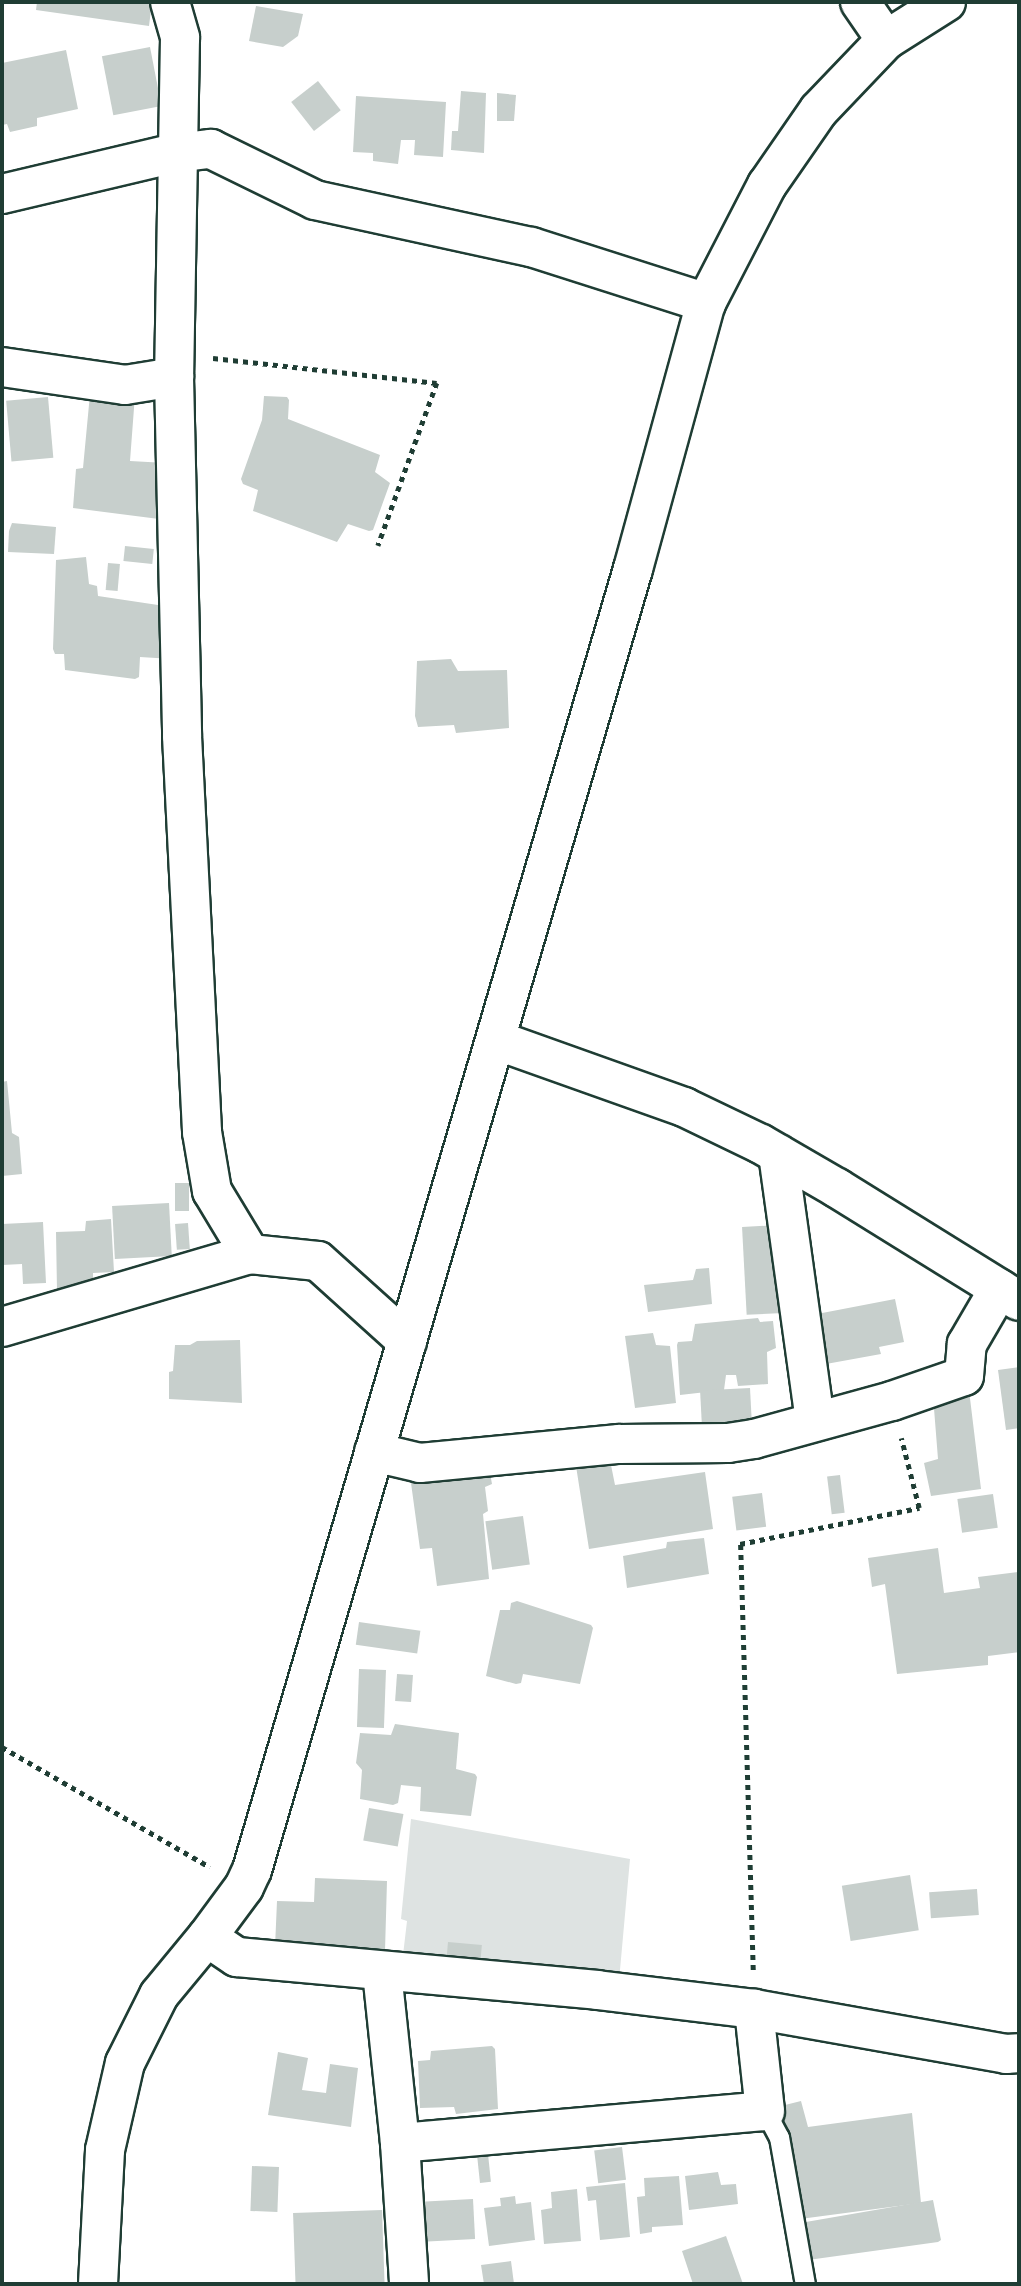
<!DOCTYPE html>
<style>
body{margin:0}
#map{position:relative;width:1021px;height:2286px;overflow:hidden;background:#fff;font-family:Kalam,sans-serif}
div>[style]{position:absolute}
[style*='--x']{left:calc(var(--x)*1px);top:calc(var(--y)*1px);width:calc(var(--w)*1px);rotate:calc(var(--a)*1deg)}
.green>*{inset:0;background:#dee3e2}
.building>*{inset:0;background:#c7cfcc;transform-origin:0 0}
.path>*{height:4.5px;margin-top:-2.25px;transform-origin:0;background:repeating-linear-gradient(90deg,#1f3d34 0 5px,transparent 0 10px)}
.roads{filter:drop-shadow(2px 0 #1f3d34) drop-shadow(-2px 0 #1f3d34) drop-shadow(0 2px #1f3d34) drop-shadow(0 -2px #1f3d34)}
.lane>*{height:19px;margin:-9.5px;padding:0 9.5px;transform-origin:9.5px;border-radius:9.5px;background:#fff}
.street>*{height:38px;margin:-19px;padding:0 19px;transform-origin:19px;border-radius:19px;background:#fff}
span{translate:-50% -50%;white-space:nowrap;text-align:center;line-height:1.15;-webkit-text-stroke:5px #fff;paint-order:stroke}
.frame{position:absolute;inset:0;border:4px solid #1f3d34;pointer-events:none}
</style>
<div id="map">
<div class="green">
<div style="clip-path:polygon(411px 1819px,630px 1859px,619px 1981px,403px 1955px,407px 1921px,401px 1919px)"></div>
</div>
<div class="building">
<div style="clip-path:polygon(37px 2px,152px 2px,149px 26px,36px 10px)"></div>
<div style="clip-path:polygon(256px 6px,303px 14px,298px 36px,283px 47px,249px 41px)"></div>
<div style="left:150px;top:47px;width:60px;height:49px;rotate:79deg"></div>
<div style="clip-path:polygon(66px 50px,78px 109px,37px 118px,37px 126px,10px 132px,7px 124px,2px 125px,2px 63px)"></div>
<div style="left:318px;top:81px;width:37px;height:34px;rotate:52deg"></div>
<div style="clip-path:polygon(461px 91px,486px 93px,484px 153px,451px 150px,452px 131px,458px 131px)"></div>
<div style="clip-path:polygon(497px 93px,516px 95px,514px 121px,497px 121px)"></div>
<div style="clip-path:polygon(356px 96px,446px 102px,443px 157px,414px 155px,415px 140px,401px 140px,398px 164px,373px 161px,373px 153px,353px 152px)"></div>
<div style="clip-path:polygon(90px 394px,135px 395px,130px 461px,166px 463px,159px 519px,73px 508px,76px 469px,83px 468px)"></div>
<div style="clip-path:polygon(264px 396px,287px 397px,289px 400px,288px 419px,380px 455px,375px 472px,390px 483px,373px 530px,369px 531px,348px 524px,337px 542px,253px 511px,258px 490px,243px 484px,241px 479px,262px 420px)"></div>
<div style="left:48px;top:397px;width:61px;height:42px;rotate:85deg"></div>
<div style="clip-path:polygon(12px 523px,56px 527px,54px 554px,8px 552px,9px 531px)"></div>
<div style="left:125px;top:546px;width:29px;height:15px;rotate:6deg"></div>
<div style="clip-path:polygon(86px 557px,89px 584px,97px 586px,98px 596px,178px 608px,172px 659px,140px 657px,139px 677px,135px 679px,65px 670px,64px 654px,55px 654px,53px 649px,56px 560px)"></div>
<div style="left:108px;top:563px;width:12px;height:27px;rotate:5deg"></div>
<div style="clip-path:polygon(451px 659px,458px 671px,507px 670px,509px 728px,456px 733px,454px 725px,418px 727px,415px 716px,417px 661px)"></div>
<div style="clip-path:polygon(7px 1081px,12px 1133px,19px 1137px,22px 1174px,2px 1176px,2px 1082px)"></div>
<div style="left:175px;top:1183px;width:14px;height:28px"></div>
<div style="left:169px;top:1203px;width:53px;height:57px;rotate:87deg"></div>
<div style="clip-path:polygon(111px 1219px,114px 1272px,93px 1273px,93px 1289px,57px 1291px,56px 1232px,85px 1231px,86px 1221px)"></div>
<div style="clip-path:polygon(43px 1222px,46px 1283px,23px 1284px,22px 1264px,2px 1265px,2px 1224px)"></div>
<div style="left:188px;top:1223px;width:26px;height:13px;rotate:86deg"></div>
<div style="left:779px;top:1225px;width:88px;height:37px;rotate:87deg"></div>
<div style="clip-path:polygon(709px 1268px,712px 1304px,648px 1312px,644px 1285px,693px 1280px,696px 1269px)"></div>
<div style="clip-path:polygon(895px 1299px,904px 1342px,879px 1347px,881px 1354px,826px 1364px,817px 1314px)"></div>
<div style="clip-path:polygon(758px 1318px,760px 1322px,773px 1321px,776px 1348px,767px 1352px,768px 1384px,738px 1386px,736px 1375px,726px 1375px,724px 1390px,680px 1395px,677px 1345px,678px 1342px,692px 1341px,695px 1324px)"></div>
<div style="clip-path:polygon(653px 1333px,656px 1345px,670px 1346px,676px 1403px,635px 1408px,625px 1336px)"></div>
<div style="clip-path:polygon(240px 1340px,242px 1403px,169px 1399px,169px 1372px,173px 1371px,175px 1345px,190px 1345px,197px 1341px)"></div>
<div style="clip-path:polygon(1019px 1367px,1019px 1428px,1006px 1430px,998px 1370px)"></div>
<div style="left:750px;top:1388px;width:35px;height:50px;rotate:87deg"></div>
<div style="clip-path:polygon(969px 1390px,981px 1489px,931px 1496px,924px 1463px,938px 1459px,933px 1396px)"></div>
<div style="clip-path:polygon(610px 1460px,615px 1485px,705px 1472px,713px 1529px,589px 1549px,576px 1466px)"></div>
<div style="clip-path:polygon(490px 1473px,492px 1484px,485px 1487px,488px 1511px,483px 1514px,489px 1579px,437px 1586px,432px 1548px,420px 1549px,411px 1483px)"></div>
<div style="left:840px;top:1475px;width:38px;height:13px;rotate:83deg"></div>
<div style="left:762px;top:1493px;width:34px;height:30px;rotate:83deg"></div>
<div style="left:993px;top:1494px;width:34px;height:36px;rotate:82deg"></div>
<div style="left:523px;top:1516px;width:49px;height:38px;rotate:82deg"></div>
<div style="clip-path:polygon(704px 1538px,709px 1574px,627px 1588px,623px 1556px,666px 1548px,667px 1542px)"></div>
<div style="clip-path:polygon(938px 1548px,944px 1593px,980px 1588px,978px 1577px,1019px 1572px,1019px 1652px,988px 1656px,988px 1665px,897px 1674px,885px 1584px,872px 1587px,868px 1558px)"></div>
<div style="clip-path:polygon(517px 1601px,591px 1625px,593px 1628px,580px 1684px,523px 1674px,521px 1683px,516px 1684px,486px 1676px,500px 1610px,510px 1610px,511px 1603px)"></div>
<div style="left:359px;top:1622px;width:62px;height:23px;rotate:8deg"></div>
<div style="left:359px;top:1669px;width:27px;height:58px;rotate:2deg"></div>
<div style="left:397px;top:1674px;width:16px;height:27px;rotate:4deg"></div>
<div style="clip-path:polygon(395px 1724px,459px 1733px,456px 1769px,475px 1774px,477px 1777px,471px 1816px,420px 1811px,421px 1787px,401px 1785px,398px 1803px,393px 1805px,360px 1799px,362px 1770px,356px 1763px,360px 1733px,391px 1735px)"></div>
<div style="left:369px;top:1808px;width:35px;height:33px;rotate:10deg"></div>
<div style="left:910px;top:1875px;width:56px;height:69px;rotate:81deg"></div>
<div style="clip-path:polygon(315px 1878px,387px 1881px,385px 1951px,275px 1947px,277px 1901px,314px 1902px)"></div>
<div style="left:977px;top:1889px;width:26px;height:48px;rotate:86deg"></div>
<div style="left:448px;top:1942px;width:34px;height:17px;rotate:5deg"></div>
<div style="clip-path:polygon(492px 2046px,495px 2049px,498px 2109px,456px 2114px,454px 2107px,420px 2108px,418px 2061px,430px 2060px,431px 2051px)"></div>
<div style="clip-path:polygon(278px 2052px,308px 2058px,302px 2090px,326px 2093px,330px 2064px,358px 2068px,351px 2127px,268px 2115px)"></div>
<div style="clip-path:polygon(801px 2101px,808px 2127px,912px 2113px,921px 2203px,800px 2219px,781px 2106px)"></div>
<div style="left:622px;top:2147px;width:33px;height:28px;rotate:83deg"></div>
<div style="left:488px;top:2154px;width:28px;height:11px;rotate:84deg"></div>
<div style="left:252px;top:2166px;width:27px;height:45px;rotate:2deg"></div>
<div style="clip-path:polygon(718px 2172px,721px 2185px,736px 2184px,738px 2204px,689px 2210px,685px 2176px)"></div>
<div style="clip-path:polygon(679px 2176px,683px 2225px,652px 2227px,652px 2232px,640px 2234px,637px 2197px,645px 2196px,644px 2178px)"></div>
<div style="clip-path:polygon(625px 2183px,630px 2237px,600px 2240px,596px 2200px,588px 2201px,586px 2187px)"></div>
<div style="clip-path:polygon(577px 2189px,581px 2241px,544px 2244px,541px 2210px,552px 2208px,551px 2192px)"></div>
<div style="clip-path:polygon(515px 2196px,516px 2204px,531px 2202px,535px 2240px,489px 2246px,484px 2208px,501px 2206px,500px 2198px)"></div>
<div style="left:473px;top:2199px;width:40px;height:52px;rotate:87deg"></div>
<div style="clip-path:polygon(933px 2200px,941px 2240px,938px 2242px,808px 2260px,800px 2223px)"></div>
<div style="left:382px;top:2210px;width:74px;height:89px;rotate:88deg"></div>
<div style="clip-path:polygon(726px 2236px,743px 2284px,693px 2284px,682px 2251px)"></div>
<div style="clip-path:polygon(511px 2261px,514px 2284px,484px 2284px,481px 2265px)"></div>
</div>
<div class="path">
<div style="--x:213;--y:358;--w:225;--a:6.4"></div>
<div style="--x:437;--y:383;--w:173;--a:109.9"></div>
<div style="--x:2;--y:1747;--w:240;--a:30"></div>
<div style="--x:753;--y:1970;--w:426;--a:-91.7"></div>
<div style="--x:740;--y:1544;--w:183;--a:-11.4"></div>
<div style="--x:919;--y:1508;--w:72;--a:-104.4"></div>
</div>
<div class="roads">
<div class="lane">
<div style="--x:765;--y:2111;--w:30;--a:62"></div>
<div style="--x:779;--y:2137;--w:149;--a:80"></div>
</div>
<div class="street">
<div style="--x:170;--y:2;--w:37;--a:74"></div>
<div style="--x:180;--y:38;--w:339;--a:91"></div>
<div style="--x:174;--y:377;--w:359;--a:88.7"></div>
<div style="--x:182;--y:736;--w:397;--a:87.1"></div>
<div style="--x:202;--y:1132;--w:60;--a:80.4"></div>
<div style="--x:212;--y:1191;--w:74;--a:58.9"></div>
<div style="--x:860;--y:2;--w:46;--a:55.6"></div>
<div style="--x:2;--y:194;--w:179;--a:-13.3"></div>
<div style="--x:176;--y:153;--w:35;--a:-7"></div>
<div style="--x:211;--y:149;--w:116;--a:26.1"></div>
<div style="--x:315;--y:200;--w:221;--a:12.3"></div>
<div style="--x:531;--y:247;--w:184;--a:17.7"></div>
<div style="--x:2;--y:367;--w:124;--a:8.3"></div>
<div style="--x:125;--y:385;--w:50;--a:-9.3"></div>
<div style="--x:496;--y:1040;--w:200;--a:19.6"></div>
<div style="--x:684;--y:1107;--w:85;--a:25.7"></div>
<div style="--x:761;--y:1144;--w:88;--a:30.1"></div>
<div style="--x:837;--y:1188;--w:214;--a:31.8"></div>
<div style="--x:778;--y:1154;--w:269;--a:82.1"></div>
<div style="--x:2;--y:1327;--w:259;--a:-16.4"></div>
<div style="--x:250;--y:1254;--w:68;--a:5.9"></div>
<div style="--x:318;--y:1261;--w:120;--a:42"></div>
<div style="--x:374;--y:1452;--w:47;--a:13.4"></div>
<div style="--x:420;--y:1463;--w:200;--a:-5.5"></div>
<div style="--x:619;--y:1444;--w:109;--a:-0.5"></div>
<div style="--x:728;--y:1443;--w:26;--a:-9"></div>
<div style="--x:754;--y:1439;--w:143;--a:-15.4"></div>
<div style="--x:892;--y:1401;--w:76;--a:-19.1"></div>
<div style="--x:964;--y:1376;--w:32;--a:-85"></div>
<div style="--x:967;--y:1344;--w:64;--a:-59.8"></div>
<div style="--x:207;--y:1937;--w:36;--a:34"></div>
<div style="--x:237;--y:1957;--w:362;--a:5.2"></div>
<div style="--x:597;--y:1990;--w:158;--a:6.9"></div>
<div style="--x:754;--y:2009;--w:256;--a:10.1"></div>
<div style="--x:1006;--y:2054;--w:13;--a:-4"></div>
<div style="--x:382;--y:1972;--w:172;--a:84"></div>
<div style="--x:400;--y:2143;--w:141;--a:86.3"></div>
<div style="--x:400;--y:2143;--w:366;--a:-5"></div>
<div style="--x:765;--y:2111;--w:103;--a:-96.2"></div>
<div style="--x:98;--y:2284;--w:134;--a:-87"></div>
<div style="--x:105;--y:2150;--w:89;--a:-77.1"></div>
<div style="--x:125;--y:2063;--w:76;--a:-63.4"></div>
<div style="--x:159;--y:1995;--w:75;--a:-50.4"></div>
<div style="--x:207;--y:1937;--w:62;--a:-53.5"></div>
<div style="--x:244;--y:1887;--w:19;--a:-65"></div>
<div style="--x:252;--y:1870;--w:1356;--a:-73.68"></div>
<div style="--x:633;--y:569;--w:276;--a:-74.7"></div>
<div style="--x:706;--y:303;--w:133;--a:-62.7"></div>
<div style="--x:767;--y:185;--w:91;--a:-55.3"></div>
<div style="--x:819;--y:110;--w:97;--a:-46.3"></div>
<div style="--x:886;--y:40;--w:71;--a:-32.3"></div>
</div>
</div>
<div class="frame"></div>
</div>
